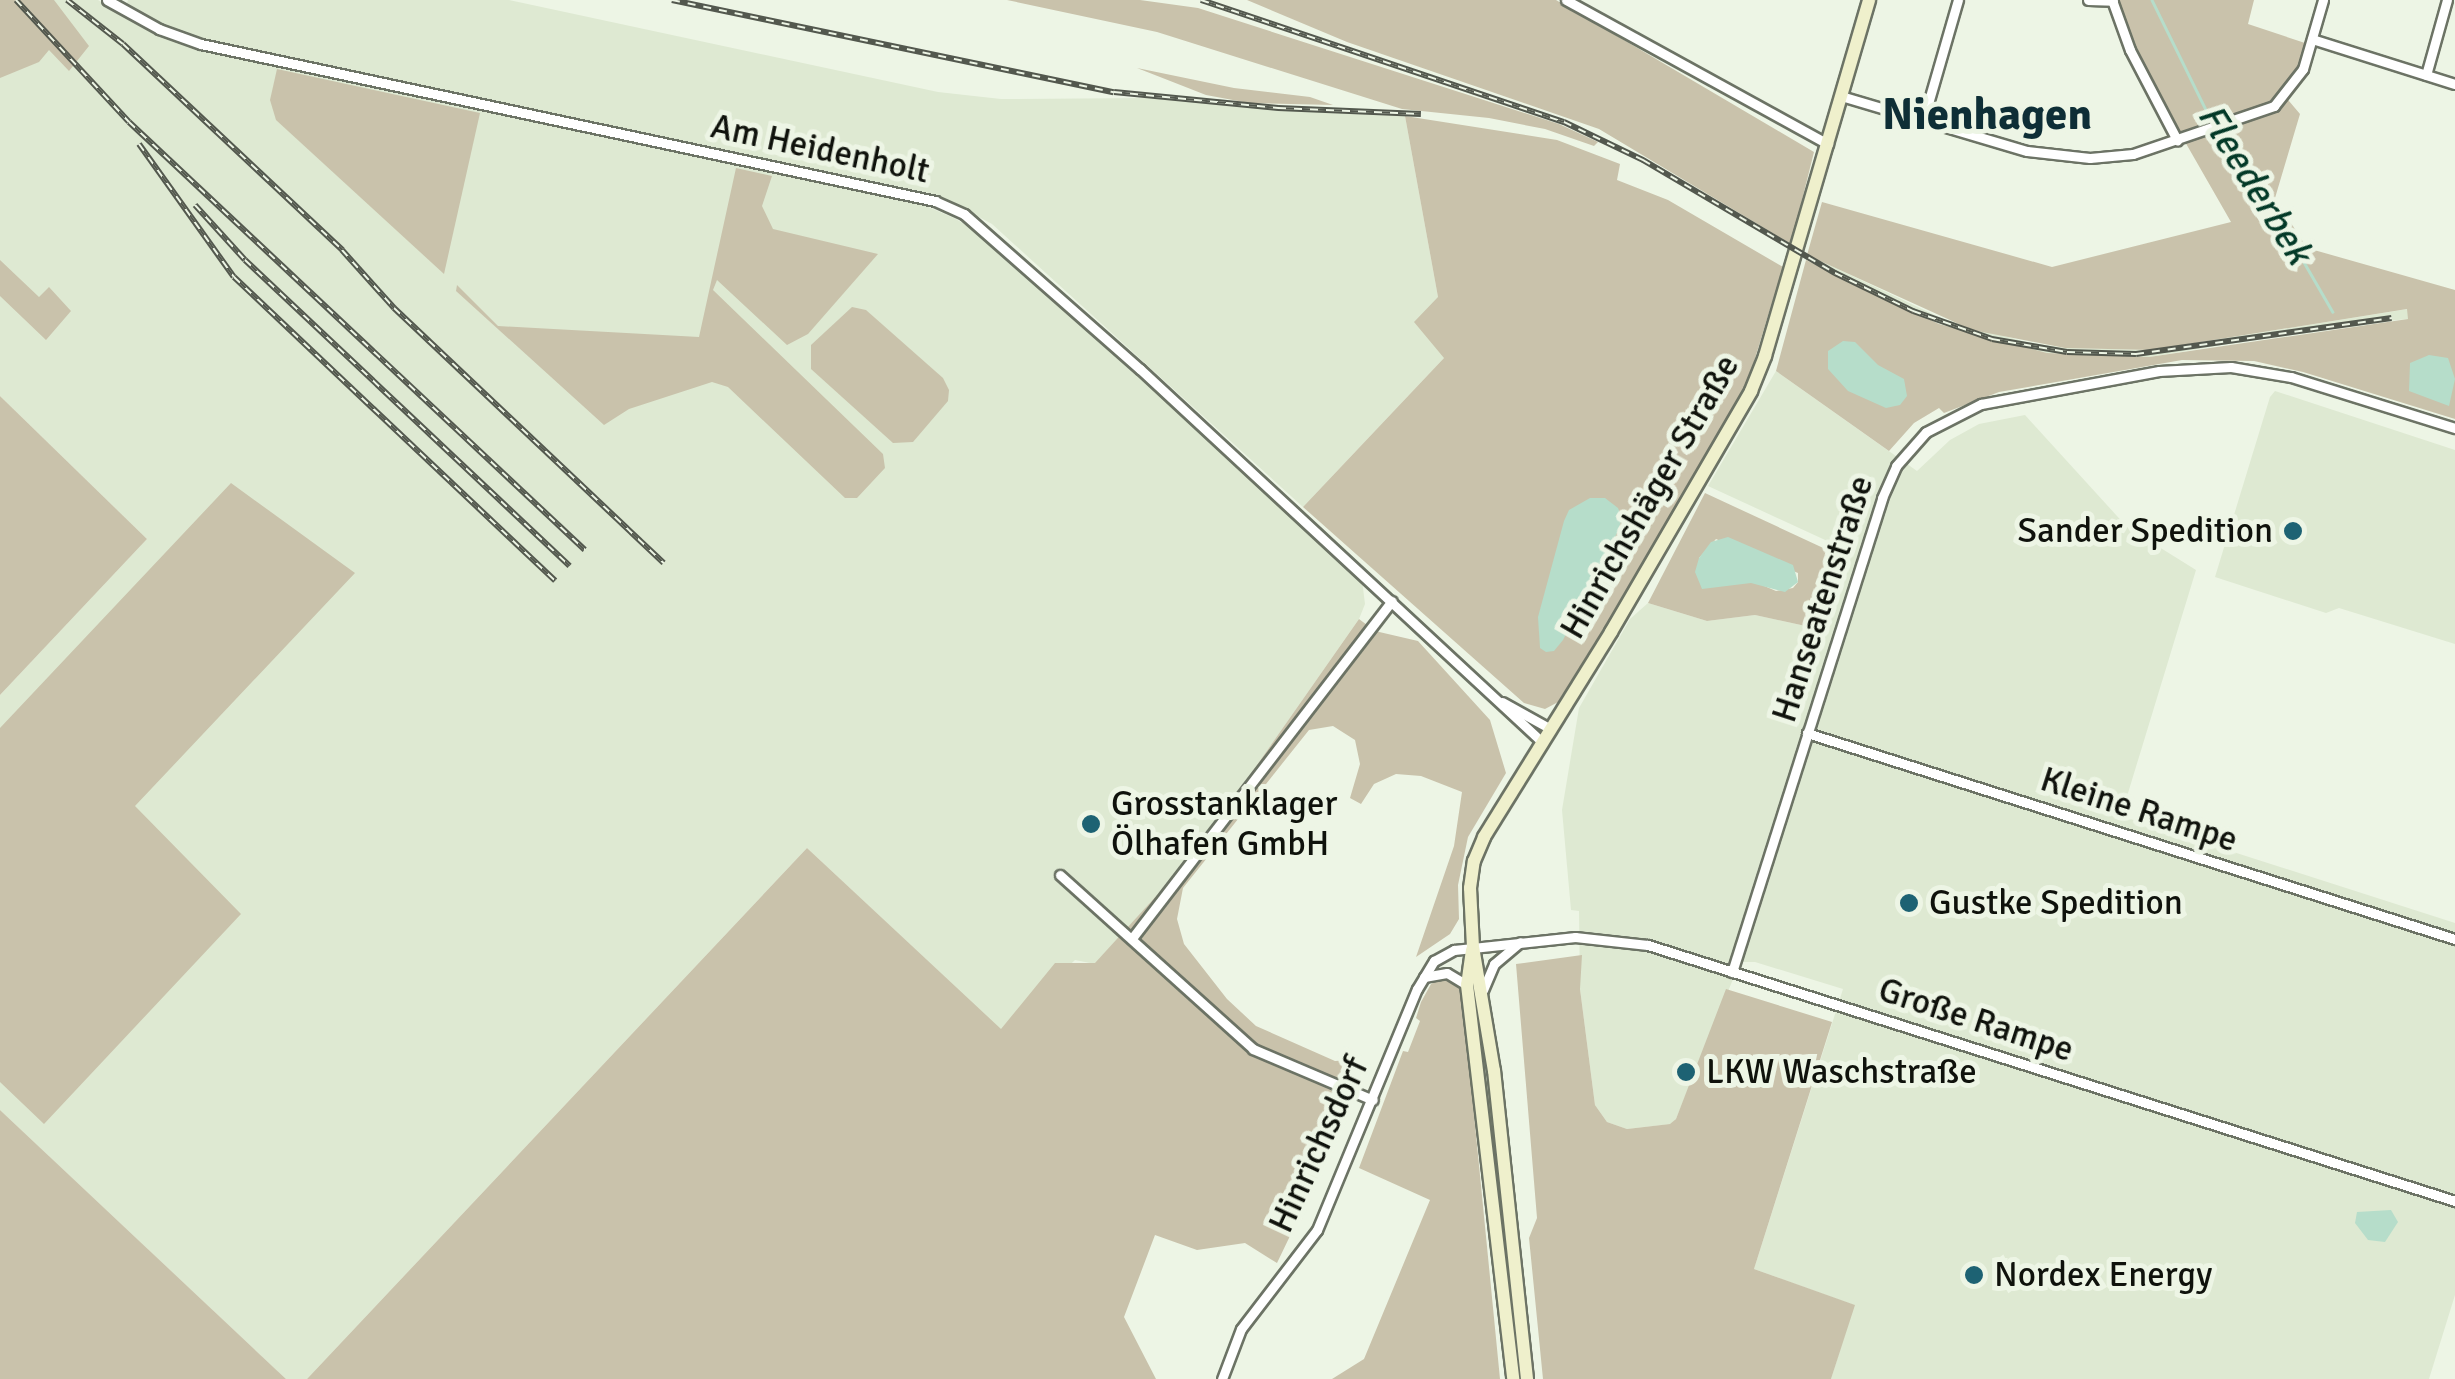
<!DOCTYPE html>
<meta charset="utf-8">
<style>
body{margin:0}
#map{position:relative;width:2455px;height:1379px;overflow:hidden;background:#edf5e5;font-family:Signika,sans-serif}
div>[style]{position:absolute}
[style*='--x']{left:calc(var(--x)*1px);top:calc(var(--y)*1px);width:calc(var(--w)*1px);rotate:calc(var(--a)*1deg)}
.built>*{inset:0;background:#dee9d2}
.green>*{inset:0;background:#c9c2ab}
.water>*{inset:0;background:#b6ddca}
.stream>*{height:2.5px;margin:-1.25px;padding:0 1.25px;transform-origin:1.25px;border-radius:1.25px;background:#b6ddca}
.roads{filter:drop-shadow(2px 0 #6c7365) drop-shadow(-2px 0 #6c7365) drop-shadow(0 2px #6c7365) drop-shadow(0 -2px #6c7365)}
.minor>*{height:9px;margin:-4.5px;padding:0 4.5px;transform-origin:4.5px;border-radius:4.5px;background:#fff}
.secondary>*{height:12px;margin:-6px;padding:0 6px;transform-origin:6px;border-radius:6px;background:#eff0cc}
.rail>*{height:6px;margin-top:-3px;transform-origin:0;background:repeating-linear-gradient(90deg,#edf5e5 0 8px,#53584e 0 16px);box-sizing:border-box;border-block:2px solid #53584e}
.dots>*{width:28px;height:28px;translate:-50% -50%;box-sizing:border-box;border:5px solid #edf5e5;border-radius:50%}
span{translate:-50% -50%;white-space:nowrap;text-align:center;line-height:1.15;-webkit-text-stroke:10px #edf5e5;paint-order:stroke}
.street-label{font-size:35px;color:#0f120c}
.poi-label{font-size:35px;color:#0f120c}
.right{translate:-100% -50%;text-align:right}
.left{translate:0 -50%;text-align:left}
.water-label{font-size:38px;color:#033927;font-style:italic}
.district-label{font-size:45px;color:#0e2e36;font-weight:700}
</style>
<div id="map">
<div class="built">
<div style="clip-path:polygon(0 0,98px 0,144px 28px,189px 46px,926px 206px,954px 218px,982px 234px,1362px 580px,1365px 604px,1359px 619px,1243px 785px,1158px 894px,1095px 964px,1075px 960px,1001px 1030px,807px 848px,307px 1379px,286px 1379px,0 1110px,0 695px,147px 539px,0 396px)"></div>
<div style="clip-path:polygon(128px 0,509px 0,938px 92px,1001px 99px,1145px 98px,1405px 116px,1438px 297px,1444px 358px,1303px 507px,992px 224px,938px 195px,203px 39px,166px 27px,126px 6px)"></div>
<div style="clip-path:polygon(1800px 251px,1943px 319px,2026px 342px,2065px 348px,2151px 350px,2408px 309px,2408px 319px,2345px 325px,2149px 357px,2047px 353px,1970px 335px,1911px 312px,1824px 270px,1799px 255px)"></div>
<div style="clip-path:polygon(1776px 371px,1917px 471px,1950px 440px,1979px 424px,2025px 415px,2127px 527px,2196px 570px,2121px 816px,2455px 923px,2455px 1295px,2429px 1379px,1831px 1379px,1854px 1305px,1754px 1269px,1843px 989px,1755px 962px,1740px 962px,1676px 1119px,1671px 1124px,1627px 1129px,1607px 1122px,1595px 1105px,1580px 989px,1579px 911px,1571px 910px,1562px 810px,1579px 708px,1630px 619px,1648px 603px,1707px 621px,1755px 615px,1824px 630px,1849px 551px,1708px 486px)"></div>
<div style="clip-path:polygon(2275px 391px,2455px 450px,2455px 644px,2339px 608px,2326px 613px,2215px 577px,2270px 397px)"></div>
</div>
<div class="green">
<div style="clip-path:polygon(0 0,54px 0,89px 46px,69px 71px,49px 50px,39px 62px,0 78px)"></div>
<div style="clip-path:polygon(1007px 0,1140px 0,1198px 8px,1559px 124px,1598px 142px,1594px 146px,1545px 129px,1489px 118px,1402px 109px,1157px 32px)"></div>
<div style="clip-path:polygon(1247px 0,1556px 0,1814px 152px,1791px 244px,1599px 129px,1347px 42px)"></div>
<div style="clip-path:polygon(2118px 0,2254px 0,2248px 24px,2308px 44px,2296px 79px,2284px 95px,2300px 114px,2275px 198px,2307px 248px,2455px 290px,2455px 419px,2303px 372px,2254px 361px,2182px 360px,1999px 392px,1944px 413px,1939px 408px,1914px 423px,1889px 451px,1776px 371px,1806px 260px,1939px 324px,2047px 353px,2149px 357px,2408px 319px,2407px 309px,2151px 350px,2065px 348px,1972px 330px,1807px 255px,1822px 202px,2052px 267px,2231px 222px,2149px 79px)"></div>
<div style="clip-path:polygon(1137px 68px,1234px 88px,1310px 97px,1333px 105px,1249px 103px,1206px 95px)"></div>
<div style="clip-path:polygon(277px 69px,480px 113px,444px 274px,276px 120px,270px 100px)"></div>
<div style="clip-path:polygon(1405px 116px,1557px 140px,1620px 164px,1617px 180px,1668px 200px,1783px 267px,1745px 391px,1606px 630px,1560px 701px,1545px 709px,1524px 703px,1303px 507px,1444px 358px,1414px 322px,1438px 297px)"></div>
<div style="clip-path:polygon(736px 168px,772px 176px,762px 206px,773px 229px,878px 254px,808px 334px,787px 345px,717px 280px,713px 290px,883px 454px,885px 468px,857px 498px,845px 498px,728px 387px,712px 382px,629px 409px,604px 425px,456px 291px,457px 285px,498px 326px,699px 337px)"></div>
<div style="clip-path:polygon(0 260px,39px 297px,49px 287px,71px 311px,46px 340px,0 296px)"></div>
<div style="clip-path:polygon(852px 307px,866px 310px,943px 378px,949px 390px,948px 401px,913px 442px,893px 443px,811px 369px,811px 345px)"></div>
<div style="clip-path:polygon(0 396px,147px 539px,0 695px)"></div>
<div style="clip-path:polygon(231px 483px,355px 573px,135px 806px,241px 914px,44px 1124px,0 1082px,0 728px)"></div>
<div style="clip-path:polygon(evenodd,1705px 493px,1847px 559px,1824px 630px,1755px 615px,1707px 621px,1648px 603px,1705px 493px,1716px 539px,1798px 573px,1798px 582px,1793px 588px,1776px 591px,1699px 558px,1716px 539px)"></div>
<div style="clip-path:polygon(1359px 619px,1375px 631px,1418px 641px,1490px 720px,1506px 773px,1468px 837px,1458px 885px,1459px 919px,1450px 934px,1416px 957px,1454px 846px,1462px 792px,1421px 776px,1396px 774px,1374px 784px,1361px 804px,1350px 798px,1360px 764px,1355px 740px,1333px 726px,1309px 730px,1183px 888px,1177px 919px,1184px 944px,1227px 999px,1256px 1026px,1335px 1061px,1351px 1060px,1334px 1107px,1339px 1134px,1277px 1263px,1245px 1243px,1197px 1250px,1155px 1235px,1124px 1317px,1156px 1379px,307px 1379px,807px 848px,1001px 1029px,1055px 963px,1095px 963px,1158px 894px,1243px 785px)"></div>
<div style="clip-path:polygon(1582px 955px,1580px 989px,1595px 1105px,1607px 1122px,1627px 1129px,1670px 1124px,1676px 1119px,1726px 989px,1832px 1022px,1754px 1269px,1855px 1305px,1831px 1379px,1543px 1379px,1529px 1238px,1537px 1218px,1516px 964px)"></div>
<div style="clip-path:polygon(1440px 979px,1456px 984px,1462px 992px,1500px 1379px,1332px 1379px,1364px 1359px,1430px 1200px,1359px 1168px,1403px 1051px,1408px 1052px,1420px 1021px,1416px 1018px,1421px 1002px,1431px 984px)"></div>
<div style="clip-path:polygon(0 1110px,286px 1379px,0 1379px)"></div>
</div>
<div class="water">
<div style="clip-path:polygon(1843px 341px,1855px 342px,1878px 365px,1904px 379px,1907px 396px,1900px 405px,1886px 408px,1848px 391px,1828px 369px,1828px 351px)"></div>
<div style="clip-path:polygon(2429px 355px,2448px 358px,2455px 379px,2449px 406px,2409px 391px,2410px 363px)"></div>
<div style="clip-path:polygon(1590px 498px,1605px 498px,1618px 508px,1622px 518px,1618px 531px,1563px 640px,1554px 651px,1546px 652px,1540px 648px,1538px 617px,1564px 521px,1569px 510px)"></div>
<div style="clip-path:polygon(1728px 537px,1793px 565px,1798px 582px,1785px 592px,1751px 583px,1702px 589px,1695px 572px,1699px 558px,1711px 542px)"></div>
<div style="clip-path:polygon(2391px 1210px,2398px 1222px,2385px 1242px,2368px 1240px,2355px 1223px,2357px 1212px)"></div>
</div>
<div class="stream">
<div style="--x:2152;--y:0;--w:136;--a:63.8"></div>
<div style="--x:2216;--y:130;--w:42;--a:63.4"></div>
<div style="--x:2235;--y:168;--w:46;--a:44.1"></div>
<div style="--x:2268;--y:200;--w:129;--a:59.9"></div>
</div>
<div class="roads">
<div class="minor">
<div style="--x:107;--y:0;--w:60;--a:29.1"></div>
<div style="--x:159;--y:29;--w:45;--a:19.7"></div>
<div style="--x:201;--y:44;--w:751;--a:12.07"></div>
<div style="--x:935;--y:201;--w:32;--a:24"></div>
<div style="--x:964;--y:214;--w:235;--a:41.4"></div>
<div style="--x:1140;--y:369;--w:547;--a:42.85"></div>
<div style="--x:1566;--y:0;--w:299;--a:28.8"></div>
<div style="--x:2088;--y:0;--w:25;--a:2"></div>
<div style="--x:2112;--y:0;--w:53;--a:70.2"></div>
<div style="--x:2130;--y:50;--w:102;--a:62.4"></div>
<div style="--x:2312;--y:39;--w:150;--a:17.5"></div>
<div style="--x:2426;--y:75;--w:78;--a:-74.4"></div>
<div style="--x:1841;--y:96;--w:194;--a:16.5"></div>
<div style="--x:2027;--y:151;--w:63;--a:6.3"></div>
<div style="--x:2090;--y:158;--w:43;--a:-5.3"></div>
<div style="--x:2133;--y:154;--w:149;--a:-18.8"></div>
<div style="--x:2274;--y:106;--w:47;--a:-51.9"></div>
<div style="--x:2303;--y:69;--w:72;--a:-73.8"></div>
<div style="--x:1923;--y:121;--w:126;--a:-73.9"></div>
<div style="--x:1502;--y:702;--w:54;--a:29"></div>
<div style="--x:1807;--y:733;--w:680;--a:17.64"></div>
<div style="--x:1060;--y:875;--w:260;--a:42"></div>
<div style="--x:1253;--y:1049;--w:130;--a:23"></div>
<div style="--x:1133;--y:937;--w:424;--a:-52.4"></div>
<div style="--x:1732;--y:972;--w:497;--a:-72.4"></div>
<div style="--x:1882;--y:498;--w:35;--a:-66"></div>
<div style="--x:1896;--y:466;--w:45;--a:-48.6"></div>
<div style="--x:1926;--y:432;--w:62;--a:-27"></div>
<div style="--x:1981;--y:404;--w:181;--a:-10.5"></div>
<div style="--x:2159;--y:371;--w:72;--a:-3.2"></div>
<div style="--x:2231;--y:367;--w:61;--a:9.5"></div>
<div style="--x:2291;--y:377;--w:172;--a:17.3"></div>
<div style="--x:1424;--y:977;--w:23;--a:-10"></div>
<div style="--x:1447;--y:973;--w:23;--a:31"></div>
<div style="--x:1483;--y:990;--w:28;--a:-67"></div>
<div style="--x:1494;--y:964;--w:34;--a:-40"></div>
<div style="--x:1222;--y:1379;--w:53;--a:-69.2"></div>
<div style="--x:1241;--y:1329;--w:125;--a:-52.5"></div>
<div style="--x:1317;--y:1230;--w:261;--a:-67.5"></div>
<div style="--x:1417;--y:989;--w:33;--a:-59"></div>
<div style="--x:1434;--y:961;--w:23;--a:-29"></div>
<div style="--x:1454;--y:950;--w:122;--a:-6.1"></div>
<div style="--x:1575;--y:937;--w:73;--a:6.3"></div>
<div style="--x:1648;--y:945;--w:847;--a:17.6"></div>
</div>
<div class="secondary">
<div style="--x:1472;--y:950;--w:35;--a:98"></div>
<div style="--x:1467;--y:985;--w:397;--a:83.3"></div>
<div style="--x:1527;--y:1379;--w:310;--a:-96.1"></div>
<div style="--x:1494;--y:1071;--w:126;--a:-99.6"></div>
<div style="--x:1473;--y:947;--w:59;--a:-92.9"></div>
<div style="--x:1470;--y:888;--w:27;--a:-82"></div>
<div style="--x:1474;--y:861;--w:26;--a:-67"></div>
<div style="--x:1484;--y:837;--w:241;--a:-58.2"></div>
<div style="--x:1611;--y:632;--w:279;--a:-59.8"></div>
<div style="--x:1751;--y:391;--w:38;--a:-68"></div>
<div style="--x:1765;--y:356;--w:371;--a:-73.7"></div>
</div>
</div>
<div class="rail">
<div style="--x:16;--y:0;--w:166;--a:47.2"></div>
<div style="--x:129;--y:122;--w:625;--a:43.19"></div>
<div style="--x:67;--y:0;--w:71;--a:38.2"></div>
<div style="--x:123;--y:44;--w:301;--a:43.2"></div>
<div style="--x:342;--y:250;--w:78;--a:48.1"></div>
<div style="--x:394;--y:308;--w:371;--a:43.4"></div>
<div style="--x:672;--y:0;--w:451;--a:11.8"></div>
<div style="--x:1114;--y:92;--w:165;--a:5.6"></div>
<div style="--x:1278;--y:108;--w:143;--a:2.4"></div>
<div style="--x:1201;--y:0;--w:383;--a:18.6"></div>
<div style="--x:1564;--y:122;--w:88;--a:25.7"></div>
<div style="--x:1643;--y:160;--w:223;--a:30.5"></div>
<div style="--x:1835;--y:273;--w:87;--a:26"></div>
<div style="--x:1913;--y:311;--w:84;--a:19.5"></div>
<div style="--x:1992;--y:339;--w:76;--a:9.8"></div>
<div style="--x:2067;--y:352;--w:69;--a:1.7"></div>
<div style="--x:2136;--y:354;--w:258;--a:-8"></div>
<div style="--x:139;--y:144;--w:163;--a:54.5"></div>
<div style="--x:234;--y:277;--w:442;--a:43.4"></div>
<div style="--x:195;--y:205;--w:74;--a:47.7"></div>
<div style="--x:245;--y:260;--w:446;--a:43.3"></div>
</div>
<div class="dots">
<div style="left:2293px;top:531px;background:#1d6273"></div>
<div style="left:1091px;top:824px;background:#1d6273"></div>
<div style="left:1909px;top:903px;background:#1d6273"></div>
<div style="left:1686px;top:1072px;background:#1d6273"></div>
<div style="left:1974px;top:1275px;background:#1d6273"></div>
</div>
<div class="street-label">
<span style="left:820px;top:149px;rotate:12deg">Am Heidenholt</span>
<span style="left:1650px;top:497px;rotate:-60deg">Hinrichshäger Straße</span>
<span style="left:1823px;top:599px;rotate:-72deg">Hanseatenstraße</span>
<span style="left:2139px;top:810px;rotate:18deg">Kleine Rampe</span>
<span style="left:1976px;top:1020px;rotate:18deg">Große Rampe</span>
<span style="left:1319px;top:1145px;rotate:-65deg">Hinrichsdorf</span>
</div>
<div class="poi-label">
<span class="right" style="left:2273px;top:531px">Sander Spedition</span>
<span class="left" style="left:1111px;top:824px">Grosstanklager<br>Ölhafen GmbH</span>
<span class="left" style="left:1929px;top:903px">Gustke Spedition</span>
<span class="left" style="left:1706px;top:1072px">LKW Waschstraße</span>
<span class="left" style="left:1994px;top:1275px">Nordex Energy</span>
</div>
<div class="water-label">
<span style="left:2255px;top:184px;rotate:58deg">Fleederbek</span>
</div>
<div class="district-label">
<span style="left:1987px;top:115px">Nienhagen</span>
</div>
</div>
